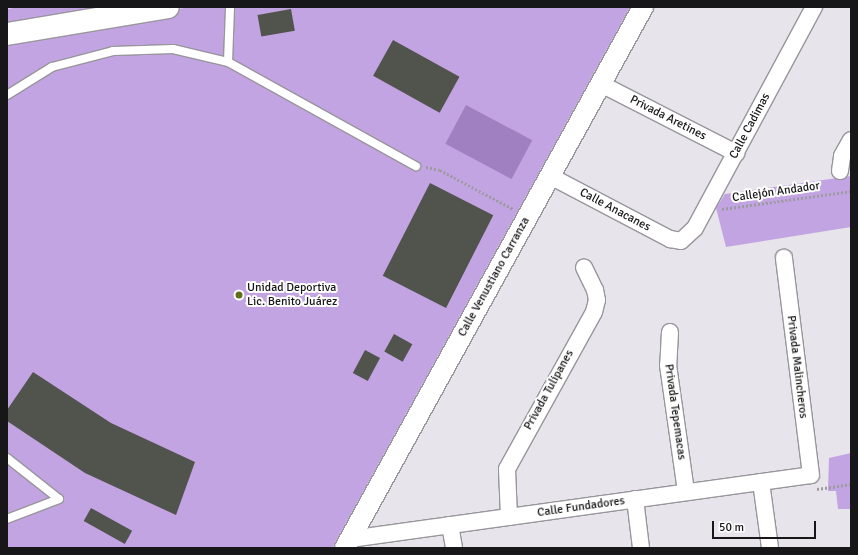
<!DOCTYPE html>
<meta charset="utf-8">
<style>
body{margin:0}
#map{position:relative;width:858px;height:555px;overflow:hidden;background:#e7e4eb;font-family:Signika,sans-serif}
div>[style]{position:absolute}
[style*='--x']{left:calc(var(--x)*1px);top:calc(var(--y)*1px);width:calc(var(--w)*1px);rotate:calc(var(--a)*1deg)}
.green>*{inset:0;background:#c2a4e2}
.water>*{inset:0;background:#a080c0;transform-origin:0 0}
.building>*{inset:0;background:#51534d;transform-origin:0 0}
.path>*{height:2.5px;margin-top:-1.25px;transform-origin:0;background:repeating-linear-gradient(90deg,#9d9ba0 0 2px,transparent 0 4px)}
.roads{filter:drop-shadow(1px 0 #98959c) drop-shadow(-1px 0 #98959c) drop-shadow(0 1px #98959c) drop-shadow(0 -1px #98959c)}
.service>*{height:8px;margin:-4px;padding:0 4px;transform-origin:4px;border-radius:4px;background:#fff}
.minor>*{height:16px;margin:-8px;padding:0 8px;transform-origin:8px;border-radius:8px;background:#fff}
.tertiary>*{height:20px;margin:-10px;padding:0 10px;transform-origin:10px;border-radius:10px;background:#fff}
.secondary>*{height:22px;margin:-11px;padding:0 11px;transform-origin:11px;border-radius:11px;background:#fff}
.dots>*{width:11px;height:11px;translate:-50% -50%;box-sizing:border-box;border:2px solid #fff;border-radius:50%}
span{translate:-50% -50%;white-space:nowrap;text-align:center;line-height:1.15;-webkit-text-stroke:4px #fff;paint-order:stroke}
.street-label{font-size:12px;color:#171618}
.poi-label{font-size:12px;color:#171618}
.left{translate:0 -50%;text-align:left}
.frame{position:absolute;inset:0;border:8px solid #171618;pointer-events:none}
.scale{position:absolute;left:712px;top:521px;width:104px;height:18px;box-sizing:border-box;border:2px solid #171618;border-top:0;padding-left:5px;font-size:12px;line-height:14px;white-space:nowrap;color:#171618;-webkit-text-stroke:3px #fff;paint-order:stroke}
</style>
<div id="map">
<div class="green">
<div style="clip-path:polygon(20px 7px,151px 7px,7px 31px,7px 9px)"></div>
<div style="clip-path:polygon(189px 7px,630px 7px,332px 548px,7px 548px,7px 43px)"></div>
<div style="clip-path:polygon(851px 176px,851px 227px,726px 247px,716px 208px,725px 194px)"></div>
<div style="clip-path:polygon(851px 453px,851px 509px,838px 509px,836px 491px,828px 491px,829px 458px)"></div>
</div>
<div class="water">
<div style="left:466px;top:105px;width:75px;height:44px;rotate:28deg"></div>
</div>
<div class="building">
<div style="left:291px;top:9px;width:22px;height:34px;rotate:80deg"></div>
<div style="left:393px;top:40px;width:76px;height:41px;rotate:29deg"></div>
<div style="left:430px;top:183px;width:71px;height:104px;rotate:27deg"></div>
<div style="left:394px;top:334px;width:21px;height:20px;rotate:29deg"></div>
<div style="left:365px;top:350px;width:17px;height:26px;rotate:28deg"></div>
<div style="clip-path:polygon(33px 372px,111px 423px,195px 462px,176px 515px,85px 473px,7px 421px,7px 410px)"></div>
<div style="left:91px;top:508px;width:47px;height:15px;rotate:29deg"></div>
</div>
<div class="path">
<div style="--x:426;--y:167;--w:14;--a:12"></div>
<div style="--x:440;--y:170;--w:83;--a:28.1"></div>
<div style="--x:722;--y:209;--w:130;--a:-7.9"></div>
<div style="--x:817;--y:489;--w:34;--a:-8"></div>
</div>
<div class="roads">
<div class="service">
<div style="--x:228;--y:62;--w:215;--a:29"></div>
<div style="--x:7;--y:95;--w:53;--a:-31.9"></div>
<div style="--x:52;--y:67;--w:63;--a:-14.7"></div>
<div style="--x:113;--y:51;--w:60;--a:-1.9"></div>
<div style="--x:173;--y:49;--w:57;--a:13.3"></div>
<div style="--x:228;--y:62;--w:55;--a:-87.9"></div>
<div style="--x:7;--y:458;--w:66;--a:38.3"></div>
<div style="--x:59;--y:499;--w:56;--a:159"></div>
</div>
<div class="minor">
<div style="--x:601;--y:84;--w:152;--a:27.1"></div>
<div style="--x:840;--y:171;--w:15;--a:-82"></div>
<div style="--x:842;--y:156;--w:18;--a:-61"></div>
<div style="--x:550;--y:176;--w:136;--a:27.7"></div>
<div style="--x:670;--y:239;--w:11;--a:10"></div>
<div style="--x:681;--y:241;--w:19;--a:-43"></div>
<div style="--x:695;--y:228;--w:251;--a:-61.7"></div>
<div style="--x:670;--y:332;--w:33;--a:93"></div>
<div style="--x:668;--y:365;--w:128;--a:81.9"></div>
<div style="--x:761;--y:482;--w:67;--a:82.2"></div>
<div style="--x:635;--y:499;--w:49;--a:83"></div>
<div style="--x:509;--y:517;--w:48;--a:-92.4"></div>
<div style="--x:507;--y:469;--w:179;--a:-61"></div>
<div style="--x:594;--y:312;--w:12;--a:-76"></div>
<div style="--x:597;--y:300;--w:10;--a:-101"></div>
<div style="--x:595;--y:290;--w:25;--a:-116"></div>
<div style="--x:450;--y:525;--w:23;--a:80"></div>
<div style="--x:350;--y:539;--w:465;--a:-7.9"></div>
<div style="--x:811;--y:475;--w:219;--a:-97.1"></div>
</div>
<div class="tertiary">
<div style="--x:345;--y:548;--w:618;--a:-61.15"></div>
</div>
<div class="secondary">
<div style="--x:7;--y:34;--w:163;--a:-9.5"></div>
</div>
</div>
<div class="dots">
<div style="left:239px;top:295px;background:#5f6d17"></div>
</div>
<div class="street-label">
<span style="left:668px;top:118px;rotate:27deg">Privada Aretines</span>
<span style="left:750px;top:126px;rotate:-62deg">Calle Cadimas</span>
<span style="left:776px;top:192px;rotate:-8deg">Callejón Andador</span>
<span style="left:615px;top:210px;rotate:28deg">Calle Anacanes</span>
<span style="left:494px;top:277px;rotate:-61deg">Calle Venustiano Carranza</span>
<span style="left:797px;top:367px;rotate:83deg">Privada Malincheros</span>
<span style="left:549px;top:390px;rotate:-61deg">Privada Tulipanes</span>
<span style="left:675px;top:412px;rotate:82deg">Privada Tepemacas</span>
<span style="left:581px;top:507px;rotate:-8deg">Calle Fundadores</span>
</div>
<div class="poi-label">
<span class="left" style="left:247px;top:295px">Unidad Deportiva<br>Lic. Benito Juárez</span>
</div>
<div class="frame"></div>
<div class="scale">50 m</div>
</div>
